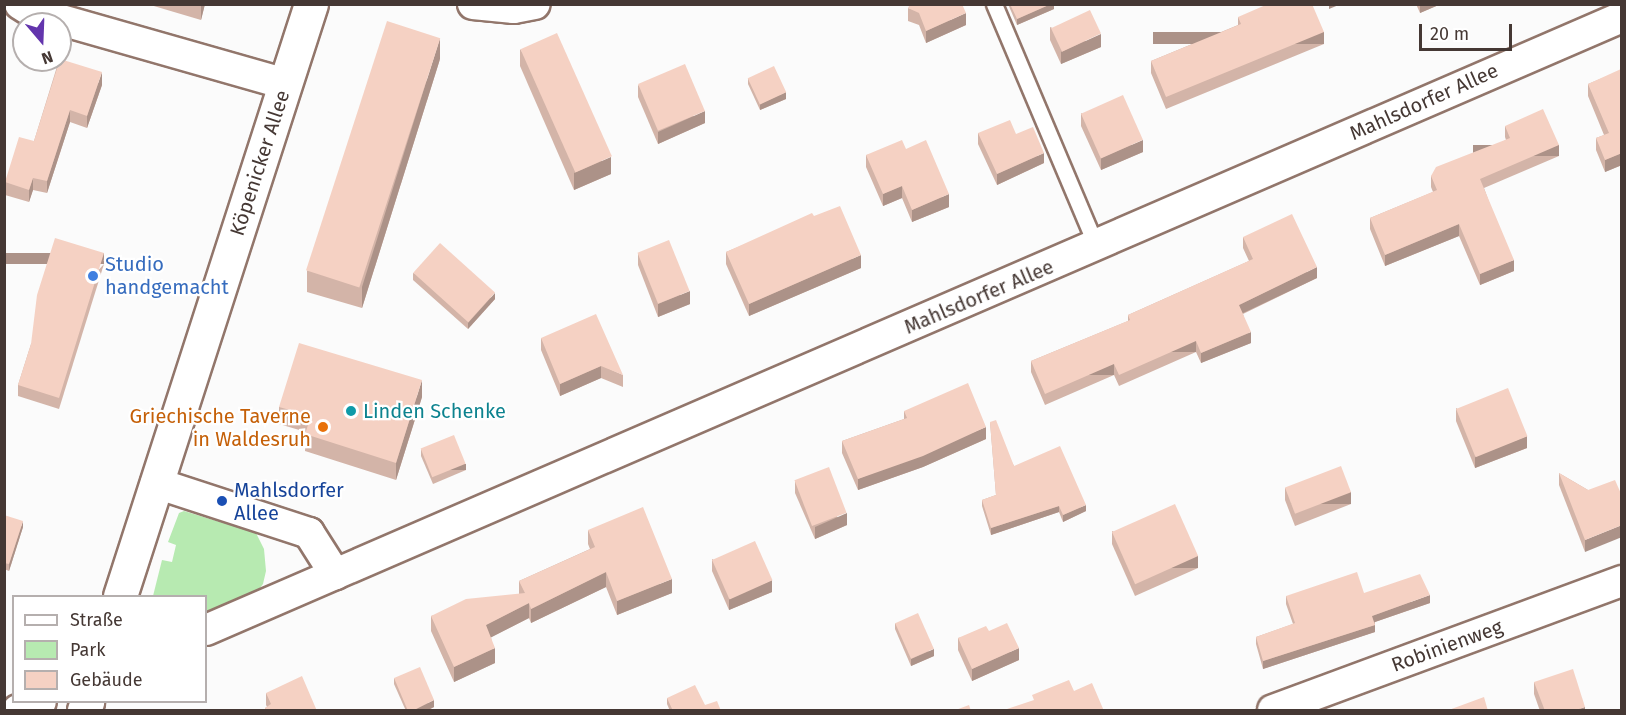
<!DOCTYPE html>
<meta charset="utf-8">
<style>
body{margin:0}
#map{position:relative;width:1626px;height:715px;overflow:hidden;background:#fbfbfb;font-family:"Fira Sans",sans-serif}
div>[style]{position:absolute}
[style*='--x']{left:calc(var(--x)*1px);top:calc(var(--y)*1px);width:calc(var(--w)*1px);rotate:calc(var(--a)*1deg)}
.green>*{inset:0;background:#b7eab1}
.roads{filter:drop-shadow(2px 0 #92766b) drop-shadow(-2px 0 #92766b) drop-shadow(0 2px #92766b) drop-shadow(0 -2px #92766b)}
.service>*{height:15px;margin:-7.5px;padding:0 7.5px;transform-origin:7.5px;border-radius:7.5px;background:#fff}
.minor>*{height:30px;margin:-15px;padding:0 15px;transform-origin:15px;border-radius:15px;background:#fff}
.tertiary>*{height:33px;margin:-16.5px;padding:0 16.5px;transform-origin:16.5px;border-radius:16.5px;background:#fff}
.wall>*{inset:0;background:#d3b4a8}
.shaded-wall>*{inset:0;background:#ac9288;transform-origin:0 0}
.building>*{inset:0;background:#f5d1c3;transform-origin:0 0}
.dots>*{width:16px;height:16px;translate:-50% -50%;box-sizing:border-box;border:3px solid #fff;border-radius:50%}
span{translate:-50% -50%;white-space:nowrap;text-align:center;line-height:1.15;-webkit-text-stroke:4.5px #fff;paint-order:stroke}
.street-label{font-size:20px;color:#453834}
.shop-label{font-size:20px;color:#366cbe}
.left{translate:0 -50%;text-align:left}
.culture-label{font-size:20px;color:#0d838f}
.food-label{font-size:20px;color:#c56008}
.right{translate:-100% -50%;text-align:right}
.transit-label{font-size:20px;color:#164399}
.frame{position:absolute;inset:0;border:6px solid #453834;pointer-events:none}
.legend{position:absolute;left:12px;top:595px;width:195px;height:108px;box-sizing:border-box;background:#fff;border:2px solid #b5afae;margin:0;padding:8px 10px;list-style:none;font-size:18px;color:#453834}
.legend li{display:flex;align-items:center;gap:12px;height:30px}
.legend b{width:30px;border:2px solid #b5afae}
.north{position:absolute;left:12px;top:12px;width:60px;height:60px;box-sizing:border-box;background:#fff;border:2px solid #b5afae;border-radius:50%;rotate:161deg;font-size:16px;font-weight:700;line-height:24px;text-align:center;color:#453834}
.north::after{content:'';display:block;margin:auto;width:21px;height:27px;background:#6335ad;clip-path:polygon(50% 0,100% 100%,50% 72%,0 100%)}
.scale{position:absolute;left:1419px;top:24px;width:93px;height:27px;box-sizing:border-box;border:3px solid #453834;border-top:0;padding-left:8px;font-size:18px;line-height:21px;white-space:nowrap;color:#453834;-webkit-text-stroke:4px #fff;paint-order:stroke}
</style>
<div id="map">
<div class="green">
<div style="clip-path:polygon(184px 511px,256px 533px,264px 549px,266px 571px,263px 584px,254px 596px,206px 615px,206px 596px,153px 596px,162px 560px,172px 562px,176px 545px,168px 542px,179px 513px)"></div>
</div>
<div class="roads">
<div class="service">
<div style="--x:994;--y:4;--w:263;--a:67.1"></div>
</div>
<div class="minor">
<div style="--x:20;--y:4;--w:15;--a:32"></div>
<div style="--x:33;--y:12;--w:262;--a:15.9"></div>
<div style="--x:473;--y:4;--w:41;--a:5.6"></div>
<div style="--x:514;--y:8;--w:21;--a:-11"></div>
<div style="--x:156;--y:483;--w:161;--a:18.1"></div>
<div style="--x:309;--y:533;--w:49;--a:57.6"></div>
<div style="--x:206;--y:630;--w:1543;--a:-23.41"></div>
<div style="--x:18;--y:710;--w:24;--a:-19"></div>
<div style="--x:1273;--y:710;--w:372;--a:-20.3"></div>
</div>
<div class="tertiary">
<div style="--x:120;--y:596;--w:622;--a:-72.12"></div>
<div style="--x:84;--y:710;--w:9;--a:-69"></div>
</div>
</div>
<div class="wall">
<div style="clip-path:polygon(147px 4px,205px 4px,201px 20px)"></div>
<div style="clip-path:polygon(1008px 4px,1054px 4px,1054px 9px,1017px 25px)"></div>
<div style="clip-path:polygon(1416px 4px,1441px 4px,1420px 13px)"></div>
<div style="clip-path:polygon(908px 8px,966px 25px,926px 43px,919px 25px,908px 21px)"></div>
<div style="clip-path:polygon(1238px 17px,1324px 44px,1166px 109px,1151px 73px,1151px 61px,1238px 25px)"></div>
<div style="clip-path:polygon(1050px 27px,1101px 47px,1061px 64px,1050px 40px)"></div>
<div style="clip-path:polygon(520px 49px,611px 174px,574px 190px,520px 66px)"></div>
<div style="clip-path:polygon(440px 59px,362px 308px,307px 292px,307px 271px)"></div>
<div style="clip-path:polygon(59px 60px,102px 85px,87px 128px,70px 122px,47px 193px,33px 190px,29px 202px,5px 195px,5px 182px,34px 141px)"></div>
<div style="clip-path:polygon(1622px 70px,1622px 165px,1605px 172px,1596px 150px,1596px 138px,1604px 135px,1588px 96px,1588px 84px)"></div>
<div style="clip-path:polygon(748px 78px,786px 99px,760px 110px,748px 84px)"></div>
<div style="clip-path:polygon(638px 85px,705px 123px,658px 144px,638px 97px)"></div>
<div style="clip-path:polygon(1081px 113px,1143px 152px,1101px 170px,1081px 126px)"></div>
<div style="clip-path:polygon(1505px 126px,1559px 156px,1484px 188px,1514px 271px,1480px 285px,1459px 236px,1385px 266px,1370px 229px,1370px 218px,1433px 192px,1431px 187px,1431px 176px,1506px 140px,1505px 137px)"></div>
<div style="clip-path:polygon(978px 133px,1016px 134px,1044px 163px,997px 185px,978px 144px)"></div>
<div style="clip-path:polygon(906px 149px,949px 207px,912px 222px,902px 198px,883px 206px,866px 167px,866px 155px)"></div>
<div style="clip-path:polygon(814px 216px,861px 268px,749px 316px,726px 264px,726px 252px)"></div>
<div style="clip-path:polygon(1243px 237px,1317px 278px,1243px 314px,1251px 343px,1201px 363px,1196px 352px,1119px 386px,1114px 375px,1045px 405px,1031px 372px,1031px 361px,1128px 321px,1128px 315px,1249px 261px,1243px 248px)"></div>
<div style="clip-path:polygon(638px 253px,690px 304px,658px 317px,638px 265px)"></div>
<div style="clip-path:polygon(104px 264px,59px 409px,18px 396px,18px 385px,31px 344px)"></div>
<div style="clip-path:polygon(413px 273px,495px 299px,468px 329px,413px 280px)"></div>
<div style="clip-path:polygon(541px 338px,623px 375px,623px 387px,601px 378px,560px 396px,541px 350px)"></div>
<div style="clip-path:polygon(422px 397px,396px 480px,305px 451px,306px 432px,279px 424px,279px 407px)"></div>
<div style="clip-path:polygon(1456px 408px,1527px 448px,1475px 468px,1456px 421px)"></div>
<div style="clip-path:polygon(1622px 408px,1622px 424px,1620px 421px,1620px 409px)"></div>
<div style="clip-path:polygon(904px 411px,986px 439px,923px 467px,858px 490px,842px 453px,842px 441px,904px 419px)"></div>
<div style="clip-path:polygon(990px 422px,1014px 466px,1086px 511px,1063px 522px,1059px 512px,991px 535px,982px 506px,982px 500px,996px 495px)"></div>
<div style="clip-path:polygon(421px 449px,466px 470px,433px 484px,421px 456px)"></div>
<div style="clip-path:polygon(1559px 473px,1588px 490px,1585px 552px,1559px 485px)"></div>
<div style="clip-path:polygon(795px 481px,847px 525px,815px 539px,795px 493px)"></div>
<div style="clip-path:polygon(1285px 488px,1351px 504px,1295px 526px,1285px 500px)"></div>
<div style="clip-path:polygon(4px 515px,23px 527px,9px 571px,4px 569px)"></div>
<div style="clip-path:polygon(588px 530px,672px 593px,617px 615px,606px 587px,531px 623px,529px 618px,491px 637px,495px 663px,454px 682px,431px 631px,431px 616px,519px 594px,519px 581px,590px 549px,588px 544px)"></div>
<div style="clip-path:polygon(1112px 531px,1198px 568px,1135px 596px,1112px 544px)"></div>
<div style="clip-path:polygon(712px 559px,772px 592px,729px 610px,712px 571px)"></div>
<div style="clip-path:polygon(1286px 596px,1430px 603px,1375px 622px,1375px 632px,1263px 669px,1256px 644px,1256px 637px,1293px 624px,1286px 604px)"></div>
<div style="clip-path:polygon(895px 623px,934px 656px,911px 666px,895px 629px)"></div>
<div style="clip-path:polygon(989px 631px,1019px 660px,972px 681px,958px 650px,958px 638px)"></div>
<div style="clip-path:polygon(394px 678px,434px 707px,426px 711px,406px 711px,394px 684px)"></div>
<div style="clip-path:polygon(1534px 682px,1585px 711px,1540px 711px,1534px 694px)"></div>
<div style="clip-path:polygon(266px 693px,317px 711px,265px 711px,265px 708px,267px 707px,266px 705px)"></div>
<div style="clip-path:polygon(667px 698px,705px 705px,721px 711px,670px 711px,667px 704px)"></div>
</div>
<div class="shaded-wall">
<div style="clip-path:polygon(201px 4px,205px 4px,201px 20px)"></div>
<div style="clip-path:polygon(1051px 4px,1054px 4px,1054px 9px,1017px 25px,1017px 19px)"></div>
<div style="clip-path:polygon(1329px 4px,1341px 4px,1329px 9px)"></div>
<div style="clip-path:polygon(1420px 4px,1441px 4px,1420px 13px)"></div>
<div style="clip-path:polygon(966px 13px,966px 25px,926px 43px,926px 31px)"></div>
<div style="left:1324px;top:32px;width:12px;height:171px;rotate:90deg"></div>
<div style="clip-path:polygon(1101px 34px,1101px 47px,1061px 64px,1061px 52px)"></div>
<div style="clip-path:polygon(440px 38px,440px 59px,362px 308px,362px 287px)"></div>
<div style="clip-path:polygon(102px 72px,102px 85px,87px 128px,87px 116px)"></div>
<div style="clip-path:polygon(786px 92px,786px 99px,760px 110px,760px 104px)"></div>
<div style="clip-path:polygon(70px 110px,70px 122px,47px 193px,47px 181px)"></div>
<div style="clip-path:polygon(705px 111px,705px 123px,658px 144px,658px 132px)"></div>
<div style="clip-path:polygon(1143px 140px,1143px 152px,1101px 170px,1101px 158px)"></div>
<div style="left:1559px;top:145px;width:11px;height:86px;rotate:90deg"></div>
<div style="clip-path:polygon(1044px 153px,1044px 163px,997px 185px,997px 174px)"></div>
<div style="clip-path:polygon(1622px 153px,1622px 165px,1605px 172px,1605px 160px)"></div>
<div style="clip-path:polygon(611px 157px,611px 174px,574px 190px,574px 173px)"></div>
<div style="clip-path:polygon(33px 178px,33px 190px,29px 202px,29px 190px)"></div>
<div style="clip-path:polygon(902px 186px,902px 198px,883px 206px,883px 194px)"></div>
<div style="clip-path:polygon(949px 194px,949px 207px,912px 222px,912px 210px)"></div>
<div style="clip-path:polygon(1459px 224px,1459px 236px,1385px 266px,1385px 255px)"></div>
<div style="left:104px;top:253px;width:11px;height:152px;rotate:90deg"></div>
<div style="clip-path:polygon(861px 255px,861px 268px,749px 316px,749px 304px)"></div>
<div style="clip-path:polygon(1514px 260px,1514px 271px,1480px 285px,1480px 274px)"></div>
<div style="clip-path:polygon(1317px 267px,1317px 278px,1239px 315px,1239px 305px)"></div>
<div style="clip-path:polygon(690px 291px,690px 304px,658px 317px,658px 304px)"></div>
<div style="clip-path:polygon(495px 293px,495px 299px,468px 329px,468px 323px)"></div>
<div style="clip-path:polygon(1251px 332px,1251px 343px,1201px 363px,1201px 353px)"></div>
<div style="left:1196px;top:341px;width:11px;height:84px;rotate:90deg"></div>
<div style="left:1114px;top:364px;width:11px;height:75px;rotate:90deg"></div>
<div style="clip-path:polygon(601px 366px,601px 378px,560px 396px,560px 384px)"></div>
<div style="clip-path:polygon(422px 380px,422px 397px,396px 480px,396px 463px)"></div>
<div style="clip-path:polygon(986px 427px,986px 439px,923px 467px,858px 490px,858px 479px)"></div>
<div style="clip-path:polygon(1527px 436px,1527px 448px,1475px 468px,1475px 456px)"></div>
<div style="left:466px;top:464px;width:6px;height:36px;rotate:90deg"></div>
<div style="left:1351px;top:492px;width:12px;height:60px;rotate:90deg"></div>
<div style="clip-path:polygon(1086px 505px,1086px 511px,1063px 522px,1063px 515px)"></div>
<div style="clip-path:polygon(1059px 506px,1059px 512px,991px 535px,991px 528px)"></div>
<div style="clip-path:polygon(847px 513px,847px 525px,815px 539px,815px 527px)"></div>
<div style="clip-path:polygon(23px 521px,23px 527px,9px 571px,9px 564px)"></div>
<div style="clip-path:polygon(1622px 525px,1622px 537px,1585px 552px,1585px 540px)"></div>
<div style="left:1198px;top:556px;width:12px;height:69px;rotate:90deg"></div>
<div style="clip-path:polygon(606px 572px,606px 587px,531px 623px,531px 609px)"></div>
<div style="clip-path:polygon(672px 579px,672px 593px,617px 615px,617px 601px)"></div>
<div style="clip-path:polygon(772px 580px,772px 592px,729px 610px,729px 598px)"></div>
<div style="clip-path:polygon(1430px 595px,1430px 603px,1372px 623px,1372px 616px)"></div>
<div style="clip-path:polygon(529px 603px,529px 618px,486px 640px,486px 625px)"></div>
<div style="clip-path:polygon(1375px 625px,1375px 632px,1263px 669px,1263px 661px)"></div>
<div style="clip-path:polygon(495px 648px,495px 663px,454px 682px,454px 667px)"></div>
<div style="clip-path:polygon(1019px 648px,1019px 660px,972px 681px,972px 669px)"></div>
<div style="clip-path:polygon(934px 649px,934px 656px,911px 666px,911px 659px)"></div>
<div style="clip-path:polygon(434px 700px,434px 707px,426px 711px,412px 711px)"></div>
<div style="clip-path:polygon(1585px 707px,1585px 711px,1573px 711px)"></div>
</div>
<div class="building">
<div style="clip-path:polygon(910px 4px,962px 4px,966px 13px,926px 31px,919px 13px,908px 8px)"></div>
<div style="clip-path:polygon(1010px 4px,1051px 4px,1017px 19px)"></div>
<div style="clip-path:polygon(1268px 4px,1312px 4px,1324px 32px,1166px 97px,1151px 61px,1241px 24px,1238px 17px)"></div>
<div style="left:1090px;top:10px;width:26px;height:43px;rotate:65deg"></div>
<div style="left:387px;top:21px;width:56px;height:262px;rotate:18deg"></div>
<div style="left:557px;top:33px;width:135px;height:40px;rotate:66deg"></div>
<div style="clip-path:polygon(60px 59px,102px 72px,87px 116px,70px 110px,47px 181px,33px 178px,29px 190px,5px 182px,19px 137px,34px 141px)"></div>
<div style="left:685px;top:64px;width:51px;height:51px;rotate:67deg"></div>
<div style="left:774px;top:66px;width:29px;height:29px;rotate:65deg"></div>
<div style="clip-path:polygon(1621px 69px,1622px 153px,1605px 160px,1596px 138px,1609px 133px,1588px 84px)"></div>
<div style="left:1123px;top:95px;width:49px;height:46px;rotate:66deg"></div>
<div style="clip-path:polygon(1543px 109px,1559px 145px,1480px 179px,1514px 260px,1480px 274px,1459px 224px,1385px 255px,1370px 218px,1437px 190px,1431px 176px,1436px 167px,1510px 138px,1505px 126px)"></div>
<div style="clip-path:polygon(1010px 120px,1016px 134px,1033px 127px,1044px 153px,997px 174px,978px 133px)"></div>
<div style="clip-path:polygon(902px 140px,906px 149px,926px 140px,949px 194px,912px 210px,902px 186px,883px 194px,866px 155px)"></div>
<div style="clip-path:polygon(840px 206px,861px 255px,749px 304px,726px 252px,812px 213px,814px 216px)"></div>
<div style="clip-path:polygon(1292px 214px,1317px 267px,1239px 305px,1251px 332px,1201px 353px,1196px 341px,1119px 375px,1114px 364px,1045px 394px,1031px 361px,1130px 320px,1128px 315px,1253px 259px,1243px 237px)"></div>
<div style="clip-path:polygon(55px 238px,104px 253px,59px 398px,18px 385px,31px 344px,37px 295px)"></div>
<div style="left:669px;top:240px;width:55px;height:34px;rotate:68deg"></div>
<div style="left:440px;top:243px;width:74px;height:40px;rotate:42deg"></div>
<div style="clip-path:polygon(596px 314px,623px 375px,601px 366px,560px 384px,541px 338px)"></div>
<div style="clip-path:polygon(299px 343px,422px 380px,396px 463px,305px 434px,311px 416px,279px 407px)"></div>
<div style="clip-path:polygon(968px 383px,986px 427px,923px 456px,858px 479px,842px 441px,907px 418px,904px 411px)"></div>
<div style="left:1508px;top:388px;width:52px;height:56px;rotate:68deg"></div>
<div style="clip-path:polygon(996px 420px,1014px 466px,1060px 446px,1086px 505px,1063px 515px,1059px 506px,991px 528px,982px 500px,996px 495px,990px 422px)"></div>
<div style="left:454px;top:435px;width:31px;height:36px;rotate:68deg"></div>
<div style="left:1341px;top:466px;width:28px;height:60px;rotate:69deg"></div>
<div style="left:829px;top:467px;width:49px;height:37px;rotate:69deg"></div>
<div style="clip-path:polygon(1559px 473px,1588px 490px,1615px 480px,1622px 496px,1622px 525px,1585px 540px)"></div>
<div style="left:1175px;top:504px;width:57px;height:69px;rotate:66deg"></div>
<div style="clip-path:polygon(643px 507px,672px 579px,617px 601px,606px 572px,531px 609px,529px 603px,486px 625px,495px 648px,454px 667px,431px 616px,466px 599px,525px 593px,519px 581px,595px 547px,588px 530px)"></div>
<div style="clip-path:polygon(4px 515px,23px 521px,9px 564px,4px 563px)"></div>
<div style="left:755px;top:541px;width:43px;height:47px;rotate:66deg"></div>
<div style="clip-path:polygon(1357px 572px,1364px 593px,1420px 574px,1430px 595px,1372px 616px,1375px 625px,1263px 661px,1256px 637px,1295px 623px,1286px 596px)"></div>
<div style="left:918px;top:613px;width:39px;height:25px;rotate:66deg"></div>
<div style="clip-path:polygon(1007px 623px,1019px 648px,972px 669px,958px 638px,986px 626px,989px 631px)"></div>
<div style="clip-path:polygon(420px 667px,434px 700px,412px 711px,408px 711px,394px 678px)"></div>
<div style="clip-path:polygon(1573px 669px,1585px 707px,1573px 711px,1545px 711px,1534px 682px)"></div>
<div style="clip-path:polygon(302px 676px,317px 711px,266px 711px,265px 708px,271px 704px,266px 693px)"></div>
<div style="clip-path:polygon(1069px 680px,1074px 691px,1092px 683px,1104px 711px,1001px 711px,1034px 700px,1032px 695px)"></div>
<div style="clip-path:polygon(695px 685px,705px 705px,717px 701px,721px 711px,673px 711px,667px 698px)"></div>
<div style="clip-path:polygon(1484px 697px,1488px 711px,1446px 711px)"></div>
<div style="clip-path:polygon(969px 705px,971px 711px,953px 711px)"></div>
</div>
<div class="dots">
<div style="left:93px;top:276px;background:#3f7fe0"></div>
<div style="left:351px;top:411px;background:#0f9aa8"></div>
<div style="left:323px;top:427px;background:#e8710a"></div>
<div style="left:222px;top:501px;background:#1a4fb4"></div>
</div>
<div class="street-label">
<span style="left:1424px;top:102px;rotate:-24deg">Mahlsdorfer Allee</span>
<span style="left:260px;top:163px;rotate:-72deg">Köpenicker Allee</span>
<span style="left:979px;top:297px;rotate:-23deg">Mahlsdorfer Allee</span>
<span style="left:1447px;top:646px;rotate:-20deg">Robinienweg</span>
</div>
<div class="shop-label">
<span class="left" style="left:105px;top:276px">Studio<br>handgemacht</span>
</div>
<div class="culture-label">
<span class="left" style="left:363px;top:411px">Linden Schenke</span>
</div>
<div class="food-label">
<span class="right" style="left:311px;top:428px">Griechische Taverne<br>in Waldesruh</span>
</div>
<div class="transit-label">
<span class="left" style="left:234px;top:502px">Mahlsdorfer<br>Allee</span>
</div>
<div class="frame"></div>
<ul class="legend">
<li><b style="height:8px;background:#fff"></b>Straße</li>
<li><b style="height:16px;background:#b7eab1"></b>Park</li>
<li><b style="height:16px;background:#f5d1c3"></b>Gebäude</li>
</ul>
<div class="north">N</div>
<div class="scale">20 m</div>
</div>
